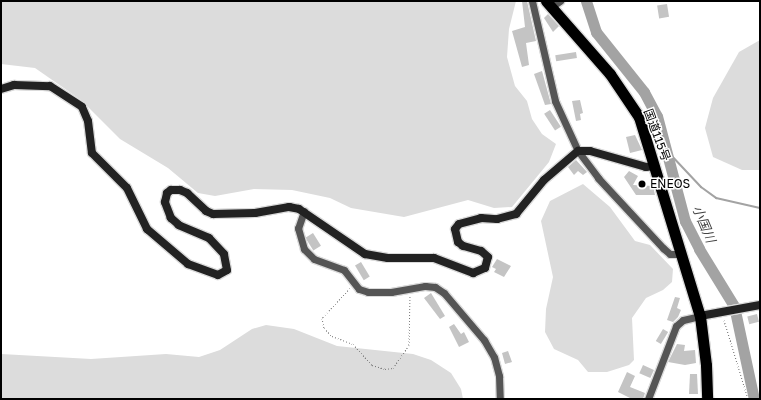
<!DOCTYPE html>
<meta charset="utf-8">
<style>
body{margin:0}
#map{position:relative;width:761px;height:400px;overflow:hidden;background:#fff;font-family:"Golos Text","Noto Sans JP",sans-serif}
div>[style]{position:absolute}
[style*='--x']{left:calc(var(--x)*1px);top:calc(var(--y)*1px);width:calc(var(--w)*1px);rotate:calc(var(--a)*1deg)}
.green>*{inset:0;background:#dcdcdc}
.stream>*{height:2px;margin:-1px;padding:0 1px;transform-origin:1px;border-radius:1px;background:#a3a3a3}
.river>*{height:11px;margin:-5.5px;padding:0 5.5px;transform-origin:5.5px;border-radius:5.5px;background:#a3a3a3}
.building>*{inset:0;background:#c4c4c4;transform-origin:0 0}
.path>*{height:1px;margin-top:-0.5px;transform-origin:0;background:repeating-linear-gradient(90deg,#777 0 1px,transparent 0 3px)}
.roads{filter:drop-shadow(1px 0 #dbdbdb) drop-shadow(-1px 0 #dbdbdb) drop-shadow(0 1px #dbdbdb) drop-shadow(0 -1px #dbdbdb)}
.minor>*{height:7px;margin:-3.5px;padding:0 3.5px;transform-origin:3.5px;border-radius:3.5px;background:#555}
.secondary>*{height:8px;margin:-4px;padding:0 4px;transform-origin:4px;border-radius:4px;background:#222}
.trunk>*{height:11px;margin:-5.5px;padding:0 5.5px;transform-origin:5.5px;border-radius:5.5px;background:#000}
.dots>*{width:11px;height:11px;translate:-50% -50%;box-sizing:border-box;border:2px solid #fff;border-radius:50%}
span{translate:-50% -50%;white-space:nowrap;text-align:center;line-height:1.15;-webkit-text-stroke:3px #fff;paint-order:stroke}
.street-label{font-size:12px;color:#000}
.poi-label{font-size:12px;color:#000}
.left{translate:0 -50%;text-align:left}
.water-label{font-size:13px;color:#444;font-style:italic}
.frame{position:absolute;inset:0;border:2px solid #000;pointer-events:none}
</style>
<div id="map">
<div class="green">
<div style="clip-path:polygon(1px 1px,516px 1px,509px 29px,507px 57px,515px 86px,527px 101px,532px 119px,542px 134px,556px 144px,549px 162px,512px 207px,494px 208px,468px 200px,404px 217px,351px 208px,330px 198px,292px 190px,254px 189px,215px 196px,198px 193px,168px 168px,120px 139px,81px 100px,35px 68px,1px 64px)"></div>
<div style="clip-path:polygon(760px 40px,760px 170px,742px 170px,713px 157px,705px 128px,713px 98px,739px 52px)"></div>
<div style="clip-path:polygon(583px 184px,610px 207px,635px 241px,650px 245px,673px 269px,672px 282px,663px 290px,646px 298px,632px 318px,634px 360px,629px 365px,607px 372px,588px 372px,578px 360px,554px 349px,545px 332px,546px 309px,553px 277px,541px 221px,550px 201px)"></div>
<div style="clip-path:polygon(266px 325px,294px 329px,337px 346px,413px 354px,431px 360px,451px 373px,461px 389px,463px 399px,1px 399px,1px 354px,91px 359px,166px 354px,199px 357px,220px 350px,252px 329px)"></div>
</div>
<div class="stream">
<div style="--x:669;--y:153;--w:47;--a:46.7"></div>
<div style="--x:701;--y:187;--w:19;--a:36"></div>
<div style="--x:716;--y:198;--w:45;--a:12.8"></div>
</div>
<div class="river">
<div style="--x:586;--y:1;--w:33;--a:72"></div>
<div style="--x:596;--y:32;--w:77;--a:51.3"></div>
<div style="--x:644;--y:92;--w:27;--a:62"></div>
<div style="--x:657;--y:116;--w:109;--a:75.1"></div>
<div style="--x:685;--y:221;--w:31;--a:63"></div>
<div style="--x:699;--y:249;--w:67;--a:58.4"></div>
<div style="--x:734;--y:306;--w:95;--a:77.9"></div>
</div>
<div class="building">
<div style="clip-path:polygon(522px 1px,527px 1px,536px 41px,526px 43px,529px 65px,522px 67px,512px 31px,525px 27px)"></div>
<div style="left:667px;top:4px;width:13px;height:10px;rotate:81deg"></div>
<div style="clip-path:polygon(548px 14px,559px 26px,553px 32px,544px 18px)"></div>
<div style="left:576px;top:52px;width:6px;height:21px;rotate:81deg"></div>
<div style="clip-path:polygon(542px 71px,551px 104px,545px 105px,534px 74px)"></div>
<div style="clip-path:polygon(580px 100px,583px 113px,580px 114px,581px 120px,576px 121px,572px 101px)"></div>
<div style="left:550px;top:110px;width:20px;height:7px;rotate:57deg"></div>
<div style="clip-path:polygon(635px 135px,642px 150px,630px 153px,626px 137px)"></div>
<div style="clip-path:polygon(576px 160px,587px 172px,583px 175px,578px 171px,574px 175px,568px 167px)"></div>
<div style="clip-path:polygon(629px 171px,638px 176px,633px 185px,653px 186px,655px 195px,636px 195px,624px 177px)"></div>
<div style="left:313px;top:233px;width:15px;height:9px;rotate:58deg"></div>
<div style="clip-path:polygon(497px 259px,511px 266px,504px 277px,494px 272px,496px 269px,492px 267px)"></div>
<div style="left:361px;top:262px;width:17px;height:7px;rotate:59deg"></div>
<div style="clip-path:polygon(431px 293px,445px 316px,440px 319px,424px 298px)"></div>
<div style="clip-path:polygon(675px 297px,680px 298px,677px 308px,681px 310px,678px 317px,673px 322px,667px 320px)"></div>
<div style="left:757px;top:314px;width:8px;height:10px;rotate:76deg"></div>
<div style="clip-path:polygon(454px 324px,461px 334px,464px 332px,469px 342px,459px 347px,449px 327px)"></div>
<div style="left:663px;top:329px;width:6px;height:14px;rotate:31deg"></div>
<div style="clip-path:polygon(677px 344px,685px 345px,684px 351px,695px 350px,696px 363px,685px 365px,668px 362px)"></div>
<div style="clip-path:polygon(508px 351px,512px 362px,505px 364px,502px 353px)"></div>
<div style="left:643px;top:365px;width:12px;height:9px;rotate:24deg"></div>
<div style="clip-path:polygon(627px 372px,635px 376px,630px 387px,645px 393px,643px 399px,632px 399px,618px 392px)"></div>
<div style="clip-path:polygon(690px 374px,697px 374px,698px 394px,689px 394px)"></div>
</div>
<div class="path">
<div style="--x:350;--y:288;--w:41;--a:133"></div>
<div style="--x:322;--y:318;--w:10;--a:79"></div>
<div style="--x:324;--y:328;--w:11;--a:45"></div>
<div style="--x:332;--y:336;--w:22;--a:21"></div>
<div style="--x:353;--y:344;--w:28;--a:48"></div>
<div style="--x:372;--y:365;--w:14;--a:17"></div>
<div style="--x:385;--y:369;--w:8;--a:-7"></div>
<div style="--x:393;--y:368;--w:28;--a:-55"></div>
<div style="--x:409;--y:345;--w:50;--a:-88.9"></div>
<div style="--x:724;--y:320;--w:83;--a:73.1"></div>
</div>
<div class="roads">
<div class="minor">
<div style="--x:532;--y:1;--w:103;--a:77"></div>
<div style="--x:555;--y:101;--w:55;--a:65.3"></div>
<div style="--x:578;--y:151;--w:34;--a:53"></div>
<div style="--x:598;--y:178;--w:96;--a:47.1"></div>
<div style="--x:663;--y:248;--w:9;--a:41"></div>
<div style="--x:670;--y:254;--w:11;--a:0"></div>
<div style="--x:551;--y:7;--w:11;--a:-34"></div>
<div style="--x:304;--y:211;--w:18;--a:109"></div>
<div style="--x:298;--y:228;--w:22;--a:74"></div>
<div style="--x:304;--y:249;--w:14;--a:45"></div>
<div style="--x:314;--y:259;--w:32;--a:20"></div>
<div style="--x:344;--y:270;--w:24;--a:52"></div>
<div style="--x:359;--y:289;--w:9;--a:18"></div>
<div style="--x:368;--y:292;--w:23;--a:0"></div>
<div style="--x:391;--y:292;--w:35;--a:-10"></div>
<div style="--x:425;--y:286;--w:10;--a:6"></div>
<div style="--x:435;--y:287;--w:11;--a:34"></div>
<div style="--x:444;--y:293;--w:62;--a:49.6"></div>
<div style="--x:484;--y:340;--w:20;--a:60"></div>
<div style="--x:494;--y:357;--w:20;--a:75"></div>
<div style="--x:499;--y:376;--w:23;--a:88"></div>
<div style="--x:648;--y:399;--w:78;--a:-69"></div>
<div style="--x:676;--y:326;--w:9;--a:-41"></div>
<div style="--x:683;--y:320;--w:17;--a:-13"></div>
</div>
<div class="secondary">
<div style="--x:1;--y:89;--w:14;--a:-17"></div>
<div style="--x:14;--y:85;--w:36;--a:2"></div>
<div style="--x:50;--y:86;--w:38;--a:33"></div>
<div style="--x:82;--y:107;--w:15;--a:67"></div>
<div style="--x:88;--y:121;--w:32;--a:83"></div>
<div style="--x:92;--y:153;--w:49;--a:45"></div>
<div style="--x:127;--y:188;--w:46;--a:64"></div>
<div style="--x:147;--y:229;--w:54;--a:40.5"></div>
<div style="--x:188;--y:264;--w:32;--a:20"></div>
<div style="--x:218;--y:275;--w:10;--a:-29"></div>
<div style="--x:227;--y:270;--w:16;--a:-101"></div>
<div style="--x:224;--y:254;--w:22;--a:-133"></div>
<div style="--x:209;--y:238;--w:33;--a:-157"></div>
<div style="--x:179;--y:225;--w:11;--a:-139"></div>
<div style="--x:171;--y:218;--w:17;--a:-111"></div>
<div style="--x:165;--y:202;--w:9;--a:-77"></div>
<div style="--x:167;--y:193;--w:5;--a:-37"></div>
<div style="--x:171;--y:190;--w:9;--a:0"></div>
<div style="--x:180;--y:190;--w:8;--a:23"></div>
<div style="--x:187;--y:193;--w:26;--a:43"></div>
<div style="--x:206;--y:211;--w:8;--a:23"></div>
<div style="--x:213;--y:214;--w:42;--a:-1.4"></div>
<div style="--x:255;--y:213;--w:35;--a:-10"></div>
<div style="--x:289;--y:207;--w:10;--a:11"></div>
<div style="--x:299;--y:209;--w:80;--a:34.3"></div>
<div style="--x:365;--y:254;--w:23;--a:10"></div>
<div style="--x:388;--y:258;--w:46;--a:0"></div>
<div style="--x:434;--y:258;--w:42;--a:21"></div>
<div style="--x:473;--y:273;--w:13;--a:-23"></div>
<div style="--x:485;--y:268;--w:11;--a:-75"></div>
<div style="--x:488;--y:257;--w:9;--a:-139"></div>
<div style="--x:481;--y:251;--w:19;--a:-164"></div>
<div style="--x:463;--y:246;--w:6;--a:-141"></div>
<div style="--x:458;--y:242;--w:13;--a:-103"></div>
<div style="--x:455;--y:229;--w:6;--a:-51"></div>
<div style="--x:459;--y:224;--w:23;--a:-15"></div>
<div style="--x:481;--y:218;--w:16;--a:4"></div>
<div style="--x:497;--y:219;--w:20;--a:-15"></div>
<div style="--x:516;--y:214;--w:44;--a:-50.5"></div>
<div style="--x:544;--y:180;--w:45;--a:-40.5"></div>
<div style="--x:578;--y:151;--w:12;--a:0"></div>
<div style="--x:590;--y:151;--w:58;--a:15.9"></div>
<div style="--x:646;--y:167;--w:9;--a:-6"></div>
<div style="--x:700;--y:316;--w:61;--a:-10.4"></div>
</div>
<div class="trunk">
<div style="--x:546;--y:1;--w:97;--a:48.8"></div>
<div style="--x:610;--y:74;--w:52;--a:56"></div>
<div style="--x:639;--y:117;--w:208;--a:73"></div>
<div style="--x:700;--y:316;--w:49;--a:83"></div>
<div style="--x:706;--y:365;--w:34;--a:88"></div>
</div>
</div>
<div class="dots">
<div style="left:642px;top:184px;background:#000"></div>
</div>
<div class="street-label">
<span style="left:657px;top:135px;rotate:70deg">国道115号</span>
</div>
<div class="poi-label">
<span class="left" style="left:650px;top:184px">ENEOS</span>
</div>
<div class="water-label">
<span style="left:704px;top:224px;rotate:67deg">小国川</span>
</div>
<div class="frame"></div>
</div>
